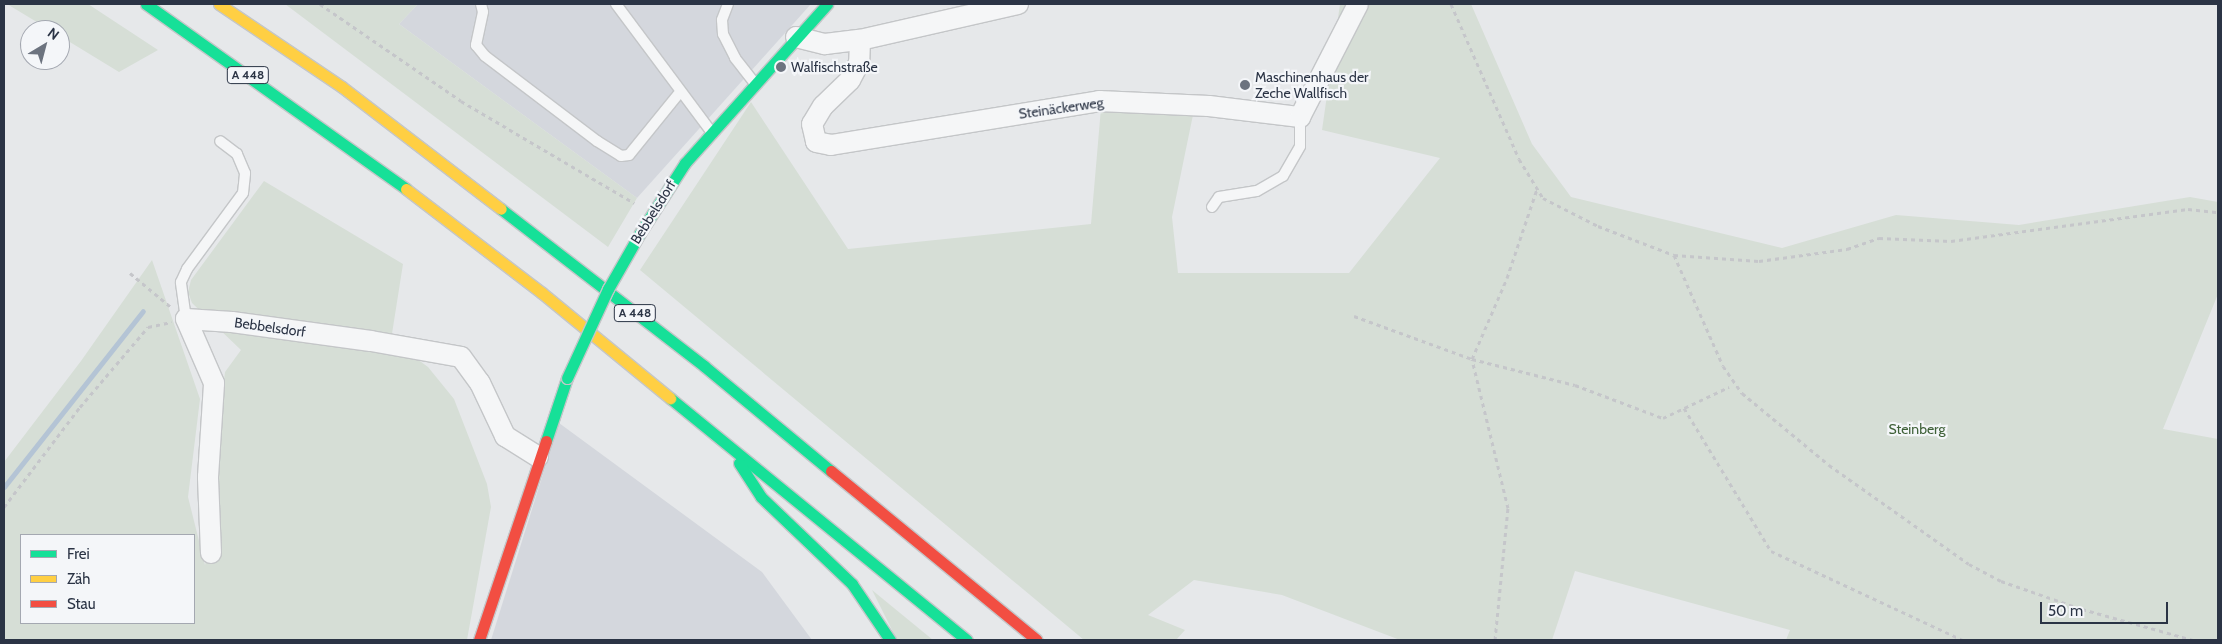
<!DOCTYPE html>
<meta charset="utf-8">
<style>
body{margin:0}
#map{position:relative;width:2222px;height:644px;overflow:hidden;background:#e6e8ea;font-family:Cabin,sans-serif}
div>[style]{position:absolute}
[style*='--x']{left:calc(var(--x)*1px);top:calc(var(--y)*1px);width:calc(var(--w)*1px);rotate:calc(var(--a)*1deg)}
.built>*{inset:0;background:#d4d7dd}
.green>*{inset:0;background:#d6ded6}
.stream>*{height:5px;margin:-2.5px;padding:0 2.5px;transform-origin:2.5px;border-radius:2.5px;background:#b4c4d5}
.path>*{height:3px;margin-top:-1.5px;transform-origin:0;background:repeating-linear-gradient(90deg,#c5c6ca 0 4px,transparent 0 8px)}
.roads{filter:drop-shadow(1px 0 #c4c6c8) drop-shadow(-1px 0 #c4c6c8) drop-shadow(0 1px #c4c6c8) drop-shadow(0 -1px #c4c6c8)}
.lane>*{height:10px;margin:-5px;padding:0 5px;transform-origin:5px;border-radius:5px;background:#f5f6f7}
.street>*{height:20px;margin:-10px;padding:0 10px;transform-origin:10px;border-radius:10px;background:#f5f6f7}
.fast>*{height:11px;margin:-5.5px;padding:0 5.5px;transform-origin:5.5px;border-radius:5.5px;background:#16e098}
.slow>*{height:11px;margin:-5.5px;padding:0 5.5px;transform-origin:5.5px;border-radius:5.5px;background:#ffcf43}
.jam>*{height:11px;margin:-5.5px;padding:0 5.5px;transform-origin:5.5px;border-radius:5.5px;background:#f24e42}
.bridges{filter:drop-shadow(1px 0 #c4c6c8) drop-shadow(-1px 0 #c4c6c8) drop-shadow(0 1px #c4c6c8) drop-shadow(0 -1px #c4c6c8)}
.fast-bridge>*{height:11px;margin:-5.5px;padding:0 5.5px;transform-origin:5.5px;border-radius:5.5px;background:#16e098}
.dots>*{width:14px;height:14px;translate:-50% -50%;box-sizing:border-box;border:2px solid #f4f6f9;border-radius:50%}
span{translate:-50% -50%;white-space:nowrap;text-align:center;line-height:1.15;-webkit-text-stroke:4.5px #f4f6f9;paint-order:stroke}
.shield-label span{padding:1px 4px;background:#f4f6f9;border:1px solid;border-radius:4px;-webkit-text-stroke-width:0}
.shield-label{font-size:12px;color:#2b3445;font-weight:700}
.poi-label{font-size:14px;color:#2b3445}
.left{translate:0 -50%;text-align:left}
.street-label{font-size:14px;color:#2b3445}
.park-label{font-size:14px;color:#3f6138}
.frame{position:absolute;inset:0;border:5px solid #2b3445;pointer-events:none}
.legend{position:absolute;left:20px;top:534px;width:175px;height:90px;box-sizing:border-box;background:#f4f6f9;border:1px solid #a4a8b1;margin:0;padding:6px 9px;list-style:none;font-size:15px;color:#2b3445}
.legend li{display:flex;align-items:center;gap:10px;height:25px}
.legend b{width:25px;border:1px solid #a4a8b1}
.north{position:absolute;left:20px;top:20px;width:50px;height:50px;box-sizing:border-box;background:#f4f6f9;border:1px solid #a4a8b1;border-radius:50%;rotate:37deg;font-size:14px;font-weight:700;line-height:20px;text-align:center;color:#2b3445}
.north::after{content:'';display:block;margin:auto;width:18px;height:22px;background:#6c737f;clip-path:polygon(50% 0,100% 100%,50% 72%,0 100%)}
.scale{position:absolute;left:2040px;top:602px;width:128px;height:22px;box-sizing:border-box;border:2px solid #2b3445;border-top:0;padding-left:6px;font-size:15px;line-height:18px;white-space:nowrap;color:#2b3445;-webkit-text-stroke:4px #f4f6f9;paint-order:stroke}
</style>
<div id="map">
<div class="built">
<div style="clip-path:polygon(418px 4px,811px 4px,637px 198px,399px 24px)"></div>
<div style="clip-path:polygon(559px 423px,762px 572px,812px 640px,491px 640px)"></div>
</div>
<div class="green">
<div style="clip-path:polygon(7px 4px,88px 4px,158px 50px,119px 72px,60px 36px,60px 30px,50px 30px)"></div>
<div style="clip-path:polygon(285px 4px,418px 4px,399px 24px,637px 198px,608px 247px)"></div>
<div style="clip-path:polygon(1340px 4px,1471px 4px,1532px 144px,1571px 197px,1782px 248px,1896px 215px,2019px 225px,2190px 197px,2218px 202px,2218px 294px,2163px 429px,2218px 439px,2218px 640px,1786px 640px,1790px 630px,1575px 571px,1552px 640px,1400px 640px,1282px 595px,1194px 580px,1148px 615px,1185px 630px,1176px 640px,1084px 640px,640px 270px,751px 102px,848px 249px,1091px 224px,1101px 108px,1194px 110px,1172px 217px,1178px 273px,1349px 273px,1440px 158px,1322px 130px)"></div>
<div style="clip-path:polygon(evenodd,264px 181px,403px 264px,391px 340px,428px 367px,454px 399px,487px 484px,491px 507px,467px 640px,4px 640px,4px 462px,81px 361px,152px 260px,200px 399px,188px 497px,205px 565px,214px 530px,213px 474px,225px 372px,241px 350px,192px 303px,188px 292px,191px 280px,264px 181px,21px 535px,194px 535px,194px 623px,21px 623px,21px 535px)"></div>
<div style="clip-path:polygon(872px 590px,933px 640px,897px 640px)"></div>
</div>
<div class="stream">
<div style="--x:4;--y:487;--w:224;--a:-51.7"></div>
</div>
<div class="path">
<div style="--x:320;--y:4;--w:171;--a:34.5"></div>
<div style="--x:461;--y:101;--w:201;--a:30.5"></div>
<div style="--x:1451;--y:4;--w:169;--a:66.3"></div>
<div style="--x:1519;--y:159;--w:46;--a:58.4"></div>
<div style="--x:1543;--y:198;--w:62;--a:27"></div>
<div style="--x:1598;--y:226;--w:81;--a:20.9"></div>
<div style="--x:1674;--y:255;--w:85;--a:4"></div>
<div style="--x:1759;--y:261;--w:89;--a:-7.8"></div>
<div style="--x:1847;--y:249;--w:34;--a:-19"></div>
<div style="--x:1879;--y:238;--w:72;--a:2.4"></div>
<div style="--x:1951;--y:241;--w:239;--a:-7.7"></div>
<div style="--x:2188;--y:209;--w:30;--a:6"></div>
<div style="--x:1674;--y:255;--w:121;--a:66.2"></div>
<div style="--x:1723;--y:366;--w:33;--a:55"></div>
<div style="--x:1742;--y:393;--w:113;--a:39.6"></div>
<div style="--x:1829;--y:465;--w:171;--a:35.3"></div>
<div style="--x:1969;--y:564;--w:36;--a:28"></div>
<div style="--x:2001;--y:581;--w:86;--a:19.1"></div>
<div style="--x:2082;--y:609;--w:115;--a:15.6"></div>
<div style="--x:130;--y:273;--w:55;--a:39.8"></div>
<div style="--x:1354;--y:316;--w:126;--a:20"></div>
<div style="--x:1472;--y:359;--w:106;--a:14.2"></div>
<div style="--x:1575;--y:385;--w:94;--a:20.6"></div>
<div style="--x:1663;--y:418;--w:73;--a:-25.2"></div>
<div style="--x:1684;--y:408;--w:167;--a:58.7"></div>
<div style="--x:1771;--y:551;--w:212;--a:24.9"></div>
<div style="--x:4;--y:507;--w:126;--a:-52.8"></div>
<div style="--x:80;--y:407;--w:105;--a:-49.6"></div>
<div style="--x:148;--y:327;--w:24;--a:-12"></div>
<div style="--x:1495;--y:640;--w:133;--a:-84.4"></div>
<div style="--x:1508;--y:508;--w:153;--a:-103.6"></div>
<div style="--x:1472;--y:359;--w:88;--a:-66.6"></div>
<div style="--x:1507;--y:278;--w:94;--a:-71.4"></div>
</div>
<div class="roads">
<div class="lane">
<div style="--x:481;--y:4;--w:8;--a:76"></div>
<div style="--x:483;--y:12;--w:34;--a:102"></div>
<div style="--x:476;--y:45;--w:14;--a:51"></div>
<div style="--x:485;--y:56;--w:141;--a:37.2"></div>
<div style="--x:597;--y:141;--w:28;--a:32"></div>
<div style="--x:621;--y:156;--w:8;--a:-7"></div>
<div style="--x:629;--y:155;--w:81;--a:-51"></div>
<div style="--x:616;--y:4;--w:157;--a:53.3"></div>
<div style="--x:728;--y:4;--w:17;--a:111"></div>
<div style="--x:722;--y:20;--w:14;--a:86"></div>
<div style="--x:723;--y:34;--w:27;--a:63"></div>
<div style="--x:735;--y:58;--w:31;--a:52"></div>
<div style="--x:1212;--y:207;--w:12;--a:-55"></div>
<div style="--x:1219;--y:197;--w:38;--a:-9"></div>
<div style="--x:1257;--y:191;--w:30;--a:-30"></div>
<div style="--x:1283;--y:176;--w:34;--a:-60"></div>
<div style="--x:1300;--y:146;--w:29;--a:-90"></div>
<div style="--x:186;--y:319;--w:37;--a:-98"></div>
<div style="--x:181;--y:282;--w:14;--a:-65"></div>
<div style="--x:187;--y:269;--w:94;--a:-53.6"></div>
<div style="--x:243;--y:193;--w:20;--a:-84"></div>
<div style="--x:245;--y:173;--w:21;--a:-113"></div>
<div style="--x:237;--y:154;--w:21;--a:-143"></div>
</div>
<div class="street">
<div style="--x:796;--y:37;--w:30;--a:14"></div>
<div style="--x:825;--y:44;--w:35;--a:-7"></div>
<div style="--x:860;--y:40;--w:162;--a:-12.8"></div>
<div style="--x:860;--y:40;--w:23;--a:92"></div>
<div style="--x:859;--y:63;--w:19;--a:118"></div>
<div style="--x:850;--y:80;--w:37;--a:136"></div>
<div style="--x:823;--y:106;--w:21;--a:121"></div>
<div style="--x:812;--y:124;--w:18;--a:77"></div>
<div style="--x:816;--y:142;--w:15;--a:11"></div>
<div style="--x:831;--y:145;--w:272;--a:-9.3"></div>
<div style="--x:1099;--y:101;--w:110;--a:2.6"></div>
<div style="--x:1209;--y:106;--w:92;--a:6.9"></div>
<div style="--x:1300;--y:117;--w:127;--a:-62.8"></div>
<div style="--x:211;--y:553;--w:76;--a:-92.3"></div>
<div style="--x:208;--y:477;--w:94;--a:-86.3"></div>
<div style="--x:214;--y:383;--w:70;--a:-113.6"></div>
<div style="--x:186;--y:319;--w:46;--a:3.7"></div>
<div style="--x:232;--y:322;--w:140;--a:7.8"></div>
<div style="--x:371;--y:341;--w:91;--a:10.1"></div>
<div style="--x:461;--y:357;--w:32;--a:54"></div>
<div style="--x:480;--y:383;--w:59;--a:64.7"></div>
<div style="--x:505;--y:436;--w:39;--a:32"></div>
</div>
<div class="fast">
<div style="--x:146;--y:4;--w:319;--a:35.4"></div>
<div style="--x:501;--y:209;--w:257;--a:37.7"></div>
<div style="--x:704;--y:366;--w:165;--a:39.6"></div>
<div style="--x:640;--y:233;--w:83;--a:-57.3"></div>
<div style="--x:685;--y:163;--w:213;--a:-48.2"></div>
<div style="--x:670;--y:398;--w:383;--a:39.2"></div>
<div style="--x:546;--y:441;--w:66;--a:-71.6"></div>
<div style="--x:739;--y:463;--w:40;--a:57.1"></div>
<div style="--x:761;--y:497;--w:126;--a:43.7"></div>
<div style="--x:852;--y:584;--w:68;--a:55.8"></div>
</div>
<div class="slow">
<div style="--x:219;--y:4;--w:148;--a:34"></div>
<div style="--x:342;--y:87;--w:200;--a:37.5"></div>
<div style="--x:406;--y:189;--w:171;--a:37.4"></div>
<div style="--x:542;--y:293;--w:166;--a:39.4"></div>
</div>
<div class="jam">
<div style="--x:831;--y:471;--w:266;--a:39.4"></div>
<div style="--x:479;--y:640;--w:210;--a:-71.4"></div>
</div>
</div>
<div class="bridges">
<div class="fast-bridge">
<div style="--x:567;--y:378;--w:98;--a:-65.3"></div>
<div style="--x:608;--y:289;--w:64;--a:-60.3"></div>
</div>
</div>
<div class="dots">
<div style="left:781px;top:67px;background:#6c737f"></div>
<div style="left:1245px;top:85px;background:#6c737f"></div>
</div>
<div class="shield-label">
<span style="left:248px;top:75px">A 448</span>
<span style="left:635px;top:313px">A 448</span>
</div>
<div class="poi-label">
<span class="left" style="left:791px;top:67px">Walfischstraße</span>
<span class="left" style="left:1255px;top:85px">Maschinenhaus der<br>Zeche Wallfisch</span>
</div>
<div class="street-label">
<span style="left:1061px;top:108px;rotate:-8deg">Steinäckerweg</span>
<span style="left:653px;top:212px;rotate:-58deg">Bebbelsdorf</span>
<span style="left:270px;top:327px;rotate:8deg">Bebbelsdorf</span>
</div>
<div class="park-label">
<span style="left:1917px;top:429px">Steinberg</span>
</div>
<div class="frame"></div>
<ul class="legend">
<li><b style="height:6px;background:#16e098"></b>Frei</li>
<li><b style="height:6px;background:#ffcf43"></b>Zäh</li>
<li><b style="height:6px;background:#f24e42"></b>Stau</li>
</ul>
<div class="north">N</div>
<div class="scale">50 m</div>
</div>
